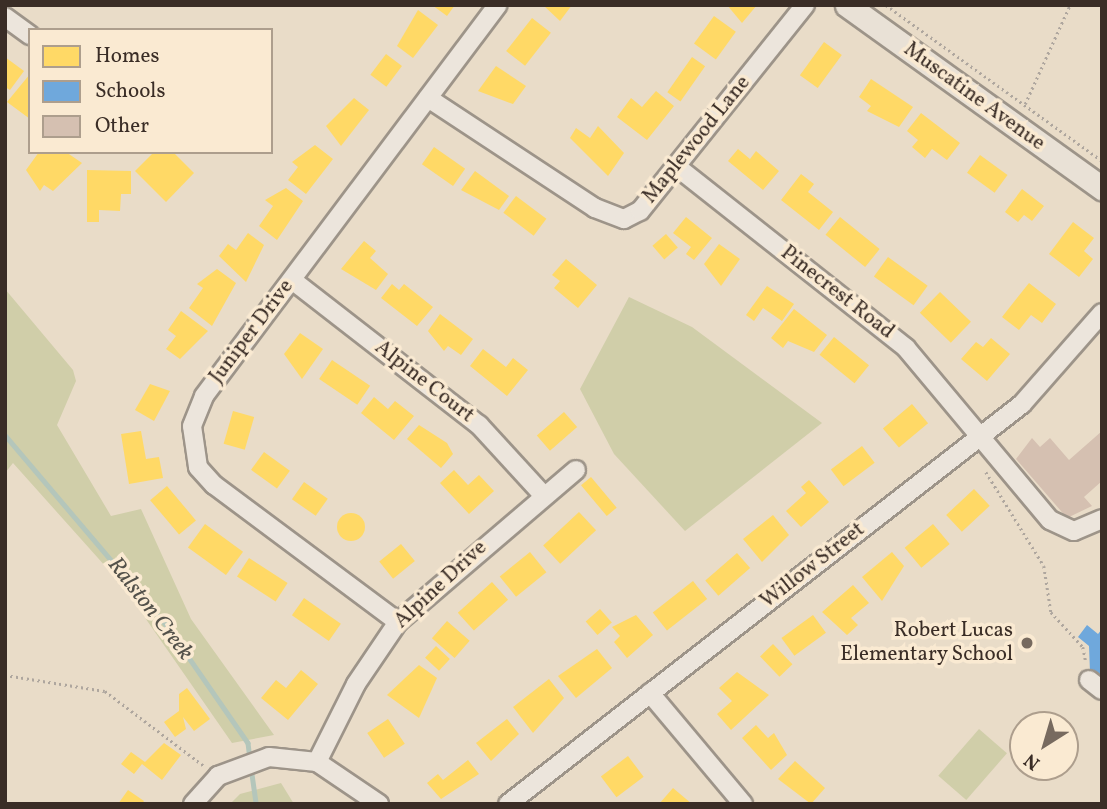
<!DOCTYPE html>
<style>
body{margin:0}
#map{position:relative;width:1107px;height:809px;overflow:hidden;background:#e9dcc8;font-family:Vollkorn,serif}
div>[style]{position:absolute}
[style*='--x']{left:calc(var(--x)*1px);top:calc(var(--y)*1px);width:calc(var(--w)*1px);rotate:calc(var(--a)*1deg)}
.green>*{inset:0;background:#d0cea9;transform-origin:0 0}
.homes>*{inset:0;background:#ffd966;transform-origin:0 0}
.round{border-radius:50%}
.schools>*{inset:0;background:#6fa8dc}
.stream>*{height:4.5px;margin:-2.25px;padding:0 2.25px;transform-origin:2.25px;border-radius:2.25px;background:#b4c6bb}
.building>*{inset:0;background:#d5c0b1}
.path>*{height:2.5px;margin-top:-1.25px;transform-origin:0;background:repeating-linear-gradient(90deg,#aea69e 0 2px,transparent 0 5.5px)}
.roads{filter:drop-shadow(2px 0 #9d9489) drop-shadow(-2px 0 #9d9489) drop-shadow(0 2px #9d9489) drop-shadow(0 -2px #9d9489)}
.minor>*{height:18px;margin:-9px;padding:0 9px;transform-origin:9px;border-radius:9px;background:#ece5dc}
.major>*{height:23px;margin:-11.5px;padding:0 11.5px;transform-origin:11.5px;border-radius:11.5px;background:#e9e1d6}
.dots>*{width:19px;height:19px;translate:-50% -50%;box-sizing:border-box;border:4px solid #faead2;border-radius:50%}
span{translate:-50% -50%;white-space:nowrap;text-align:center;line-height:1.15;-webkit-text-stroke:7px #faead2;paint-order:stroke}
.street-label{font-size:21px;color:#3a2d26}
.poi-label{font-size:21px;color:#3a2d26}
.right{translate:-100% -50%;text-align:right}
.water-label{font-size:23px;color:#53514a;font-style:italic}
.frame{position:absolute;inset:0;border:7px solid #3a2d26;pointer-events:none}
.legend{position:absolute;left:28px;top:28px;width:245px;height:126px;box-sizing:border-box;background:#faead2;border:2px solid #ad9e8d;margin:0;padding:9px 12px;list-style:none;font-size:21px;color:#3a2d26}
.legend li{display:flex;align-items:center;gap:14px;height:35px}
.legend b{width:35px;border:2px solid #ad9e8d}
.north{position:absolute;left:1009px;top:711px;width:70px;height:70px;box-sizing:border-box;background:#faead2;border:2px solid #ad9e8d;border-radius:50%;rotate:217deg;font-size:19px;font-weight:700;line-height:28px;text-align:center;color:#3a2d26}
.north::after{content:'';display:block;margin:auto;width:24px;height:32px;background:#776a5f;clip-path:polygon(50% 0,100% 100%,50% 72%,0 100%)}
</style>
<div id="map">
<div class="green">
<div style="clip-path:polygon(5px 289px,73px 370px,76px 381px,57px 425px,111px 516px,141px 509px,191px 619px,274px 735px,232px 743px,123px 586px,13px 463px,5px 473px)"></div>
<div style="clip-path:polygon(629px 297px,692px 327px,822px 423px,685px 531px,614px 454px,580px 389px)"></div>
<div style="left:979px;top:729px;width:37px;height:62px;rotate:41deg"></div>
<div style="clip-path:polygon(281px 783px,294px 804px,230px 804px,240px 794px)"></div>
</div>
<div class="homes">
<div style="clip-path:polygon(432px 5px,455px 5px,447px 16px)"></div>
<div style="clip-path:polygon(543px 5px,572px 5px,560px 21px)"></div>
<div style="clip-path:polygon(727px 5px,757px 5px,742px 23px)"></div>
<div style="clip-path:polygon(418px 10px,438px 25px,413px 58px,397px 46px)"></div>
<div style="left:714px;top:16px;width:27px;height:34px;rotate:36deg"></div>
<div style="left:532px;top:18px;width:24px;height:42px;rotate:38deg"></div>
<div style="left:824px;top:42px;width:22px;height:41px;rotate:36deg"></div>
<div style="left:386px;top:54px;width:20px;height:26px;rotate:37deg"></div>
<div style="clip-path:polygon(5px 57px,24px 71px,10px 90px,5px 87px)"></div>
<div style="left:692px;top:57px;width:16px;height:43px;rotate:35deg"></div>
<div style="clip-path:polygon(496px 66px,526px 86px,513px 104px,478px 91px)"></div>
<div style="clip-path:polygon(30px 74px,30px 119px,7px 102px)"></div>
<div style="clip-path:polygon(871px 79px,913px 107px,899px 127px,867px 111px,871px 106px,859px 97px)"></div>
<div style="clip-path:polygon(656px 91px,674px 106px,647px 140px,617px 117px,631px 98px,642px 107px)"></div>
<div style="clip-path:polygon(354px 98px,369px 110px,341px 146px,326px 126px)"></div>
<div style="clip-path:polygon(921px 113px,960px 143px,947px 160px,932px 149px,925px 158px,912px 147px,918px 140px,907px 131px)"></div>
<div style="clip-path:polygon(598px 126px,624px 153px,608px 176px,570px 138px,576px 128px,590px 138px)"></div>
<div style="clip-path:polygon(315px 145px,333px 159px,306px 194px,288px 180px,298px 167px,292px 162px)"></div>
<div style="left:434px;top:147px;width:38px;height:21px;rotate:35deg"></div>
<div style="clip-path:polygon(738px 149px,750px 159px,756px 151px,779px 171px,763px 190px,728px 161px)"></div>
<div style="clip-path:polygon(39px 152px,66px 152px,82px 163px,53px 191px,44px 185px,40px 191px,26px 170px)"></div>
<div style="clip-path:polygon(154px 152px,173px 152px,194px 173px,166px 202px,135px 171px)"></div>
<div style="left:980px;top:155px;width:34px;height:22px;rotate:36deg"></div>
<div style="clip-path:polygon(87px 170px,131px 171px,131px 194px,121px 194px,120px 211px,99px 210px,99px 222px,87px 222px)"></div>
<div style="clip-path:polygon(475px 171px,509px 196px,499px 210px,461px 190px)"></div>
<div style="clip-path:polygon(801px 174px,814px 184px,808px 192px,833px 212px,819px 230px,781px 200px)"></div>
<div style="clip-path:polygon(286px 188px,303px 201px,277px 240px,259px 226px,273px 206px,265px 200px)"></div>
<div style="clip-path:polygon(1022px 189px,1044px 206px,1032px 221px,1024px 215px,1018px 222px,1005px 212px)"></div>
<div style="left:516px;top:196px;width:38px;height:21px;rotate:37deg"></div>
<div style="clip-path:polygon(686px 217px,712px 238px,694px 260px,686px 254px,691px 247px,673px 233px)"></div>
<div style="left:840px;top:217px;width:51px;height:23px;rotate:39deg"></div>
<div style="clip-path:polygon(1073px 222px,1094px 238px,1084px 251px,1093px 259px,1079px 277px,1049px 254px)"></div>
<div style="clip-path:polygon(248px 233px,264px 245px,246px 282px,219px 256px,228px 244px,236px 250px)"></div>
<div style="left:666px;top:234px;width:18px;height:18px;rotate:49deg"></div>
<div style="clip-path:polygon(364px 241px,376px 251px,370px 258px,388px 274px,376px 290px,341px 269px)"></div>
<div style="clip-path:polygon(719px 244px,740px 259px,721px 286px,704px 264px)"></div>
<div style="left:888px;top:257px;width:49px;height:24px;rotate:36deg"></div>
<div style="clip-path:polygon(566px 259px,597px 285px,578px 308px,554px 288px,560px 281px,552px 275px)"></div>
<div style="clip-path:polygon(217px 269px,236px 283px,212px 326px,189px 308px,203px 288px,197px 284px)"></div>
<div style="clip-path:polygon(1029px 283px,1056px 304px,1042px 323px,1031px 315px,1019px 330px,1002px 317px)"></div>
<div style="clip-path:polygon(392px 284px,399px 290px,404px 284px,433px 307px,417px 326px,381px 298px)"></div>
<div style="clip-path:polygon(767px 286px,794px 304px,782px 321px,763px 308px,754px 321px,746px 315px)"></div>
<div style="left:940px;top:292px;width:43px;height:29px;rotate:44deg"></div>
<div style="clip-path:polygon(794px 309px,827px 335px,814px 352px,788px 341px,783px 348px,771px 338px)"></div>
<div style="clip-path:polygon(181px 311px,208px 331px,180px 359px,166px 349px,176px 336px,168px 330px)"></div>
<div style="clip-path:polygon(440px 314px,473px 339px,461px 355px,448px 346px,444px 351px,428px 331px)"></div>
<div style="clip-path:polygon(300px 333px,323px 349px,302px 379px,284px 354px)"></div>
<div style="left:834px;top:337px;width:45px;height:23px;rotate:39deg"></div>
<div style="clip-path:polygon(991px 338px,1010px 354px,987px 381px,961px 359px,976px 342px,983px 347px)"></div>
<div style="clip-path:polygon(483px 349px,506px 367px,513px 358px,528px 370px,507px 396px,470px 366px)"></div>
<div style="left:332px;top:360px;width:46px;height:23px;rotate:34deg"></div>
<div style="clip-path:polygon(150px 384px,170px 391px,154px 421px,135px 410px)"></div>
<div style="clip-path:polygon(374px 397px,388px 409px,395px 401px,414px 416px,394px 440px,361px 413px)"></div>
<div style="left:912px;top:404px;width:25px;height:38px;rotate:50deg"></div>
<div style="left:233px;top:411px;width:22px;height:34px;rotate:16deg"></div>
<div style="left:564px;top:412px;width:20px;height:36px;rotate:49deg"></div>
<div style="clip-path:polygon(419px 425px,447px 443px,453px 454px,441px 468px,407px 439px)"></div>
<div style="clip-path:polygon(141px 431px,146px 459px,159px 457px,163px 478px,129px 484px,121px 434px)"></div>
<div style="left:862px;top:446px;width:21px;height:39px;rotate:53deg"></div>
<div style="left:264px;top:452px;width:32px;height:22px;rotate:36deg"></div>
<div style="clip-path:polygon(454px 470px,468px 485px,479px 475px,494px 491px,469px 514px,440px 483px)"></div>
<div style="left:591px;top:477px;width:40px;height:13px;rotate:50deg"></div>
<div style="clip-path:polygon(809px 480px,829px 502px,801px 527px,786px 511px,806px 493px,801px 487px)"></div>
<div style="left:304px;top:482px;width:29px;height:21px;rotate:35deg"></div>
<div style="left:167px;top:486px;width:45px;height:22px;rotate:50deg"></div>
<div style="left:974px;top:489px;width:23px;height:38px;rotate:47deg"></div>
<div style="left:579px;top:512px;width:25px;height:49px;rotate:47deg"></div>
<div class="round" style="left:337px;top:513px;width:28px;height:28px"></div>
<div style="clip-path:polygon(773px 515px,789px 535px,762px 562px,743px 539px)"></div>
<div style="left:205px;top:524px;width:47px;height:29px;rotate:36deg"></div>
<div style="left:933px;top:524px;width:26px;height:37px;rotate:50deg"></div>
<div style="left:401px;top:544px;width:22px;height:28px;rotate:51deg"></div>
<div style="left:530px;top:552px;width:26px;height:39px;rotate:51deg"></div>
<div style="clip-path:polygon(892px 552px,904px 566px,882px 601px,862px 577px)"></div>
<div style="left:737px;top:553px;width:20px;height:42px;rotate:49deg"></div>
<div style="left:249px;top:558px;width:46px;height:22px;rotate:33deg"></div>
<div style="left:693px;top:581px;width:23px;height:51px;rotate:52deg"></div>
<div style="left:492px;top:582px;width:24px;height:46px;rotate:48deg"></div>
<div style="clip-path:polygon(853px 585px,869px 603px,851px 618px,858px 625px,847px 635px,822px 612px)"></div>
<div style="left:304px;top:598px;width:45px;height:21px;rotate:35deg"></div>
<div style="left:600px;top:609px;width:18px;height:19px;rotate:49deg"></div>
<div style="clip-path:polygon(636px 615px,653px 635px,627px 658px,614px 642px,620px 636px,612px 627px)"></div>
<div style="left:813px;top:615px;width:22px;height:39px;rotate:54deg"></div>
<div style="left:447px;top:621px;width:30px;height:23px;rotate:41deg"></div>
<div style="left:773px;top:644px;width:28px;height:18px;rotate:46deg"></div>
<div style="left:436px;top:646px;width:19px;height:16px;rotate:43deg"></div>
<div style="clip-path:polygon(597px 649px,612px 668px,576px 698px,558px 676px)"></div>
<div style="clip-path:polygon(419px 665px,437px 678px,419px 718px,387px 695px)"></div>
<div style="clip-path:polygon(301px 670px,318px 684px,288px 720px,261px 698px,276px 680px,286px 688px)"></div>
<div style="clip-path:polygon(737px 672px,769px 695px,731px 730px,717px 714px,732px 701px,719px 688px)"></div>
<div style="clip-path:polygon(549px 679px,564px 698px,533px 733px,513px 707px)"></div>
<div style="clip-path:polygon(187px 688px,210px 719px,194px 731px,183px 717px,186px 729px,175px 737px,164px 722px,179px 711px,179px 694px)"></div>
<div style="left:388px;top:719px;width:30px;height:25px;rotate:56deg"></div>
<div style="clip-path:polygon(507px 719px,519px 734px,491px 761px,476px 743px)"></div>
<div style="clip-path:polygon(756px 725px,768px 738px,774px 733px,787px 755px,771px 770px,742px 738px)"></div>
<div style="clip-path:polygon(164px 743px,181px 755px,162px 780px,142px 764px,134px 774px,121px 764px,131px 752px,145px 762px)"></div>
<div style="left:628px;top:756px;width:26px;height:34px;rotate:53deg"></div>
<div style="clip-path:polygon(468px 760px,479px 774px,441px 799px,427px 783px,438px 774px,443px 780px)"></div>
<div style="clip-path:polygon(795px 761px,825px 788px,811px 804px,778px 779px)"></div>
<div style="clip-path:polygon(673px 788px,692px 804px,659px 804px)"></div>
<div style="clip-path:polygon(128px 790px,144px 801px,142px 804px,118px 804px)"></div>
</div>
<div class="schools">
<div style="clip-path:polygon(1087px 625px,1098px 634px,1102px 629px,1102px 681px,1090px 672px,1089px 646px,1078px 637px)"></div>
</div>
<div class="stream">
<div style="--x:5;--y:435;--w:250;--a:49.7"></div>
<div style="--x:167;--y:626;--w:142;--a:55.3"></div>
<div style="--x:248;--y:743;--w:16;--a:83"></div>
<div style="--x:251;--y:767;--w:37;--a:82"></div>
</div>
<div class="building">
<div style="clip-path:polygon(1102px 431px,1102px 481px,1084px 497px,1092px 506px,1067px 518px,1016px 459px,1032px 438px,1040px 447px,1050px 438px,1069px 460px)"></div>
</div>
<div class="path">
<div style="--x:886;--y:5;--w:266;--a:35.8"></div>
<div style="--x:1025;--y:104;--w:109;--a:-65.6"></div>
<div style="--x:986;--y:472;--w:110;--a:58.3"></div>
<div style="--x:1044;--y:566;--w:47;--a:81.3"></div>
<div style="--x:1051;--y:612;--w:47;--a:47.6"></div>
<div style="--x:1083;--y:647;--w:16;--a:79"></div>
<div style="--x:5;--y:675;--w:101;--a:9.1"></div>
<div style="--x:105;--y:691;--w:124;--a:37.1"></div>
</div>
<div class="roads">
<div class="minor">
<div style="--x:5;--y:17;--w:31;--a:36"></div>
<div style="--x:428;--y:98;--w:200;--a:33.4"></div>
<div style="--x:595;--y:208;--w:31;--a:21"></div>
<div style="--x:624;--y:219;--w:18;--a:-27"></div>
<div style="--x:640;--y:211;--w:264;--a:-51.3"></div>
<div style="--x:677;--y:167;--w:292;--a:38.3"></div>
<div style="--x:906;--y:348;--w:224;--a:50.1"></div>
<div style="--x:1050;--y:520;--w:26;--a:25"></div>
<div style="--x:1074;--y:531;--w:30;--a:-23"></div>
<div style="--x:292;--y:280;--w:237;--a:37.8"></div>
<div style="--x:479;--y:425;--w:96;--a:47.5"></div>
<div style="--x:398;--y:622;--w:229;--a:-143.3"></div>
<div style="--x:214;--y:485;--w:24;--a:-132"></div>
<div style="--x:198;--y:467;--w:41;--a:-98.3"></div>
<div style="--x:192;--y:426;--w:32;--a:-68"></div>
<div style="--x:204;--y:396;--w:489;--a:-53.1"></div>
<div style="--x:1089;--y:680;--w:16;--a:38"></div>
<div style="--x:650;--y:693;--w:145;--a:50"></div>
<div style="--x:317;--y:762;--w:87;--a:-63.4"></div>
<div style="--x:356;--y:684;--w:75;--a:-55.9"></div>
<div style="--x:398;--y:622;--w:234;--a:-40.5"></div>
<div style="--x:193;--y:804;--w:38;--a:-48"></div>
<div style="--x:218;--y:776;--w:54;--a:-20.4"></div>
<div style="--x:269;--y:757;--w:48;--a:5.9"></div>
<div style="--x:317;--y:762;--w:75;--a:34.1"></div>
<div style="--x:508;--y:804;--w:651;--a:-37.89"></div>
<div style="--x:1022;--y:404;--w:121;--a:-48.7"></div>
</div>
<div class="major">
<div style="--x:847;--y:5;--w:314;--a:35.7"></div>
</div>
</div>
<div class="dots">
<div style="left:1027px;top:643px;background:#776a5f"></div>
</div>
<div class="street-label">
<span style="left:974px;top:97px;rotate:36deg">Muscatine Avenue</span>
<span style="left:697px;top:140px;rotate:-51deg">Maplewood Lane</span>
<span style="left:837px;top:293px;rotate:38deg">Pinecrest Road</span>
<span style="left:252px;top:332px;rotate:-53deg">Juniper Drive</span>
<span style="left:424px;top:382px;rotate:38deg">Alpine Court</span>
<span style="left:813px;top:566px;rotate:-38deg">Willow Street</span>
<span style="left:441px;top:585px;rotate:-43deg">Alpine Drive</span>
</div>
<div class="poi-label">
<span class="right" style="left:1013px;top:643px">Robert Lucas<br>Elementary School</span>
</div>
<div class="water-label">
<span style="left:150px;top:609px;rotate:52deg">Ralston Creek</span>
</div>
<div class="frame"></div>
<ul class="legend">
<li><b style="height:19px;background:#ffd966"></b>Homes</li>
<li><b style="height:19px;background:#6fa8dc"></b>Schools</li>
<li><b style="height:19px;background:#d5c0b1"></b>Other</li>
</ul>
<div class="north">N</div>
</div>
